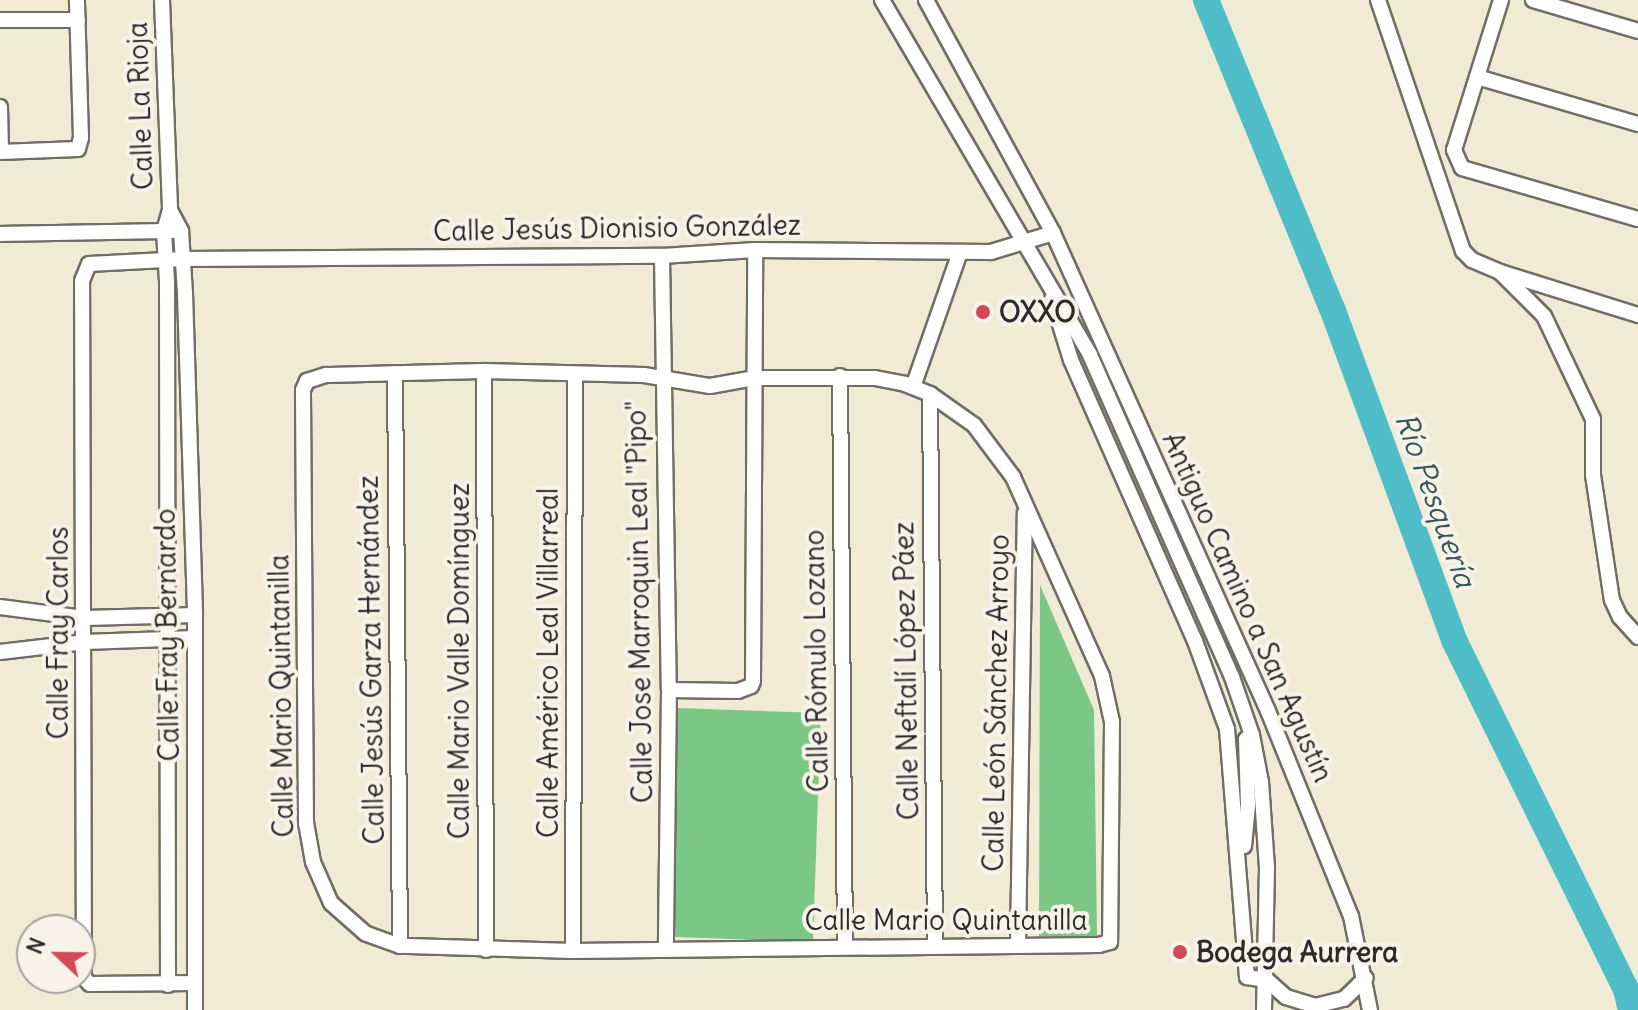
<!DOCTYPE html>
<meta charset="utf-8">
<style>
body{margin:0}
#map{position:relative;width:1638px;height:1010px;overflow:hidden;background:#f0ebd5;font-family:Delius,sans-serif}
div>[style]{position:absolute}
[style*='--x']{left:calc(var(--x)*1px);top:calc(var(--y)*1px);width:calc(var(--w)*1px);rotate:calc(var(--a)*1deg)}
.green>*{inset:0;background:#7bc785;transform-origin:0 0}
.river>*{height:26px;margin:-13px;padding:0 13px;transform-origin:13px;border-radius:13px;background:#4fbdc7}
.roads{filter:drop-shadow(2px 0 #706e66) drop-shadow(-2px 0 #706e66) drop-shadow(0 2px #706e66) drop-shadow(0 -2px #706e66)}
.minor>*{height:14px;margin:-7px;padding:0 7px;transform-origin:7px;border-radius:7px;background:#fff}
.dots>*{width:22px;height:22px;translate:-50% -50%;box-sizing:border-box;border:4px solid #f7f3e8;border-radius:50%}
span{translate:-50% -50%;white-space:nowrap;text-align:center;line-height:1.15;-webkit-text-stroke:8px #f7f3e8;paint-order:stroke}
.street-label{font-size:28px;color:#2b2b2b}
.poi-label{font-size:28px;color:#2b2b2b;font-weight:700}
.left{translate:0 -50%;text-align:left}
.water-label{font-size:30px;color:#36575a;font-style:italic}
.north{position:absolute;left:16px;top:914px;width:80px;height:80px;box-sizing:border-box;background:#f7f3e8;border:2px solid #a5a39c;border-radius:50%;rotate:292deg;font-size:22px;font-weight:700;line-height:32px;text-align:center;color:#2b2b2b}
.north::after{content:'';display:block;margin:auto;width:28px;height:36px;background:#d1495b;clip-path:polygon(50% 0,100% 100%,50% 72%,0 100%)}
</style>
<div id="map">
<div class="green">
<div style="clip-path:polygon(1040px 585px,1094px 710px,1097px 936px,1039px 936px)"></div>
<div style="left:678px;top:708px;width:143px;height:229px;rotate:2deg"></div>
</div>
<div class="river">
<div style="--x:1206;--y:0;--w:333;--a:67.8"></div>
<div style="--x:1332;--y:308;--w:354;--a:69.8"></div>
<div style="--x:1454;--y:640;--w:389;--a:63.8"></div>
<div style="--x:1626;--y:989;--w:22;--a:77"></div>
</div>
<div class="roads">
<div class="minor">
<div style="--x:162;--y:0;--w:210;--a:87.8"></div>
<div style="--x:170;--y:210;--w:22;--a:106"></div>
<div style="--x:164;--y:231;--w:50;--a:86.6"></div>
<div style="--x:167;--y:281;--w:704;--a:89.92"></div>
<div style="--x:882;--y:0;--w:411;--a:59.6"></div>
<div style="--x:1090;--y:355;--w:352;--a:66.2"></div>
<div style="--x:1232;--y:677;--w:61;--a:71"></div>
<div style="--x:1252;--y:735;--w:48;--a:79.2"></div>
<div style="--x:1261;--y:782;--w:86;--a:86"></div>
<div style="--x:1267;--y:868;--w:142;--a:91.2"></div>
<div style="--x:926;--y:0;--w:265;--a:61.4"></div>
<div style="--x:1053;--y:233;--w:524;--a:65.78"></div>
<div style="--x:1268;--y:711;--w:221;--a:68"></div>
<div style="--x:1351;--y:916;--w:96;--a:78.6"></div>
<div style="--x:1378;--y:0;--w:265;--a:71.3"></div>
<div style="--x:1463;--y:251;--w:13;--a:45"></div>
<div style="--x:1472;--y:260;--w:30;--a:23"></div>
<div style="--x:1500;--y:272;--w:145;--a:17.3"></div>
<div style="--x:1533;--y:0;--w:109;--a:16.4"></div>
<div style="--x:0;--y:20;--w:78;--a:0"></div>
<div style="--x:1477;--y:77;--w:168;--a:16.3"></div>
<div style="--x:0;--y:107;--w:45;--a:88.7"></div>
<div style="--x:0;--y:152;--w:78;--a:-2.2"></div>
<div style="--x:78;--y:149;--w:11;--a:-75"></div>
<div style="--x:81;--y:138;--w:138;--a:-91.7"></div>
<div style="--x:1462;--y:168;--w:183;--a:16.2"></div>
<div style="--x:1462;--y:168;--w:20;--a:-114"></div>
<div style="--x:1454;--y:150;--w:157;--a:-72.6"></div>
<div style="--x:170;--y:210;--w:24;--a:62"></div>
<div style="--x:181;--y:231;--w:62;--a:86.3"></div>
<div style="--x:185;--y:293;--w:322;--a:88.2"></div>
<div style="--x:195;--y:615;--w:395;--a:90"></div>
<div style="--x:0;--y:234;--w:173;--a:-1"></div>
<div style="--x:662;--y:256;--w:434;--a:89.1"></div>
<div style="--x:669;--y:690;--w:258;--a:90.7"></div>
<div style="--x:1500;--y:272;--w:62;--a:45"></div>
<div style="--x:1544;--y:316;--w:114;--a:64.6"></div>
<div style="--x:1593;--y:419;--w:56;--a:90"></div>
<div style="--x:1593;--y:475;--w:126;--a:81.4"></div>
<div style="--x:1612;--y:600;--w:19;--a:65"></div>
<div style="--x:1620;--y:617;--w:27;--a:48"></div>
<div style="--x:1052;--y:299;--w:64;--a:72.7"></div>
<div style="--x:1071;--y:360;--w:307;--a:66.2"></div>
<div style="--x:1195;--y:641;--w:94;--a:70"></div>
<div style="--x:1227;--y:729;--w:249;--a:85.4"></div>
<div style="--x:1247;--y:977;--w:20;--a:9"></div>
<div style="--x:1267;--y:980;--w:25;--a:42"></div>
<div style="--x:1286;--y:997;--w:30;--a:17"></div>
<div style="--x:1315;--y:1006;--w:30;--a:-14"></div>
<div style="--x:1344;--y:999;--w:30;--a:-44"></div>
<div style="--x:484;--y:371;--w:160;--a:1.4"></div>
<div style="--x:644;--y:375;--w:67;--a:9.5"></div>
<div style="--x:710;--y:386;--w:46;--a:-10.1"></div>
<div style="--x:755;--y:378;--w:120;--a:0"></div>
<div style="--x:875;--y:378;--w:31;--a:11"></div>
<div style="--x:905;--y:384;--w:27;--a:22"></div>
<div style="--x:930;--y:394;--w:54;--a:35.2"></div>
<div style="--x:974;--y:425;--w:65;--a:53.1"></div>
<div style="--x:1013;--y:477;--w:218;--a:65.9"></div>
<div style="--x:1102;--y:676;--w:47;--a:77.7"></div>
<div style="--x:1112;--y:722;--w:220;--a:90.5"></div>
<div style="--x:1110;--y:942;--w:11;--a:165"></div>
<div style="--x:1099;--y:945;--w:526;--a:179.35"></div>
<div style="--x:573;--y:951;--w:173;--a:-178.3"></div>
<div style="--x:400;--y:946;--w:37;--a:-160"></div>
<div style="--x:365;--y:933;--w:45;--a:-138.6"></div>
<div style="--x:331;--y:903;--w:45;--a:-113.7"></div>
<div style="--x:313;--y:862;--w:39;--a:-100"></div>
<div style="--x:306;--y:824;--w:434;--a:-90.4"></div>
<div style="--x:303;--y:390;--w:10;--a:-66"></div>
<div style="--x:307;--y:381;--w:20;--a:-18"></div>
<div style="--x:326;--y:375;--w:158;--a:-1.5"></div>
<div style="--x:484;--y:371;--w:579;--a:89.8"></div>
<div style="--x:395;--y:373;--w:573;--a:89.5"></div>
<div style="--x:840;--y:376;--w:570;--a:89.5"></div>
<div style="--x:913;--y:387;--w:143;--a:-70.8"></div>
<div style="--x:930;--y:394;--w:552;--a:89.48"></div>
<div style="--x:0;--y:607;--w:86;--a:7.4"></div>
<div style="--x:85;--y:618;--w:110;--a:-1.6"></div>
<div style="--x:0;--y:652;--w:86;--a:-6.7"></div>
<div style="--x:85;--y:642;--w:110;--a:-2.1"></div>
<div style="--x:669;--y:690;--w:69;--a:0.8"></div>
<div style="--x:738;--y:691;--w:14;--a:-21"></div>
<div style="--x:751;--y:686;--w:5;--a:-68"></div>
<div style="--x:753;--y:681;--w:431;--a:-89.7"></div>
<div style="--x:1244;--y:846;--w:41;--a:-84.4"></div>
<div style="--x:1248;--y:805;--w:66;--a:-91.7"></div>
<div style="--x:1018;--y:946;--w:433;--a:-89.1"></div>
<div style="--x:573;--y:951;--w:576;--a:-89.8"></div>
<div style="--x:195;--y:983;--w:105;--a:179.5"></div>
<div style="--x:90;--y:984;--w:8;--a:-135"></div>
<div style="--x:84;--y:978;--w:697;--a:-90.16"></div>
<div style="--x:82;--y:281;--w:18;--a:-68"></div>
<div style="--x:89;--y:264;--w:95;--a:-3"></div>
<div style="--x:184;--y:259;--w:478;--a:-0.4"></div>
<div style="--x:662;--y:256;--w:93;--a:-3.7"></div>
<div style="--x:755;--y:250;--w:236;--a:0.5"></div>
<div style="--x:991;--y:252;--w:65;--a:-17"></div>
</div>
</div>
<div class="dots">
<div style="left:983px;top:312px;background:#d1495b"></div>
<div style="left:1180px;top:952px;background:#d1495b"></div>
</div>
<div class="street-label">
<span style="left:140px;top:106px;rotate:-92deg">Calle La Rioja</span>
<span style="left:617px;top:228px;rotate:-1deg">Calle Jesús Dionisio González</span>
<span style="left:639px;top:602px;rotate:-91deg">Calle Jose Marroquin Leal "Pipo"</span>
<span style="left:1248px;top:607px;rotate:66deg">Antiguo Camino a San Agustín</span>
<span style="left:58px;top:633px;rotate:-90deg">Calle Fray Carlos</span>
<span style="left:167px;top:635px;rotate:-91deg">Calle Fray Bernardo</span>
<span style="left:371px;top:660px;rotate:-91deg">Calle Jesús Garza Hernández</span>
<span style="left:459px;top:661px;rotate:-90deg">Calle Mario Valle Domínguez</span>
<span style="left:816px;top:661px;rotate:-91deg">Calle Rómulo Lozano</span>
<span style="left:548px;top:663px;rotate:-90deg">Calle Américo Leal Villarreal</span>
<span style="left:906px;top:671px;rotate:-91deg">Calle Neftalí López Páez</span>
<span style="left:281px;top:696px;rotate:-91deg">Calle Mario Quintanilla</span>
<span style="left:996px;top:703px;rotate:-89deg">Calle León Sánchez Arroyo</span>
<span style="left:946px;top:920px">Calle Mario Quintanilla</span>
</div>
<div class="poi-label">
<span class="left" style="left:999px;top:312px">OXXO</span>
<span class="left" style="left:1196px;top:952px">Bodega Aurrera</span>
</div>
<div class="water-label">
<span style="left:1436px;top:500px;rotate:70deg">Río Pesquería</span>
</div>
<div class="north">N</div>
</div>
